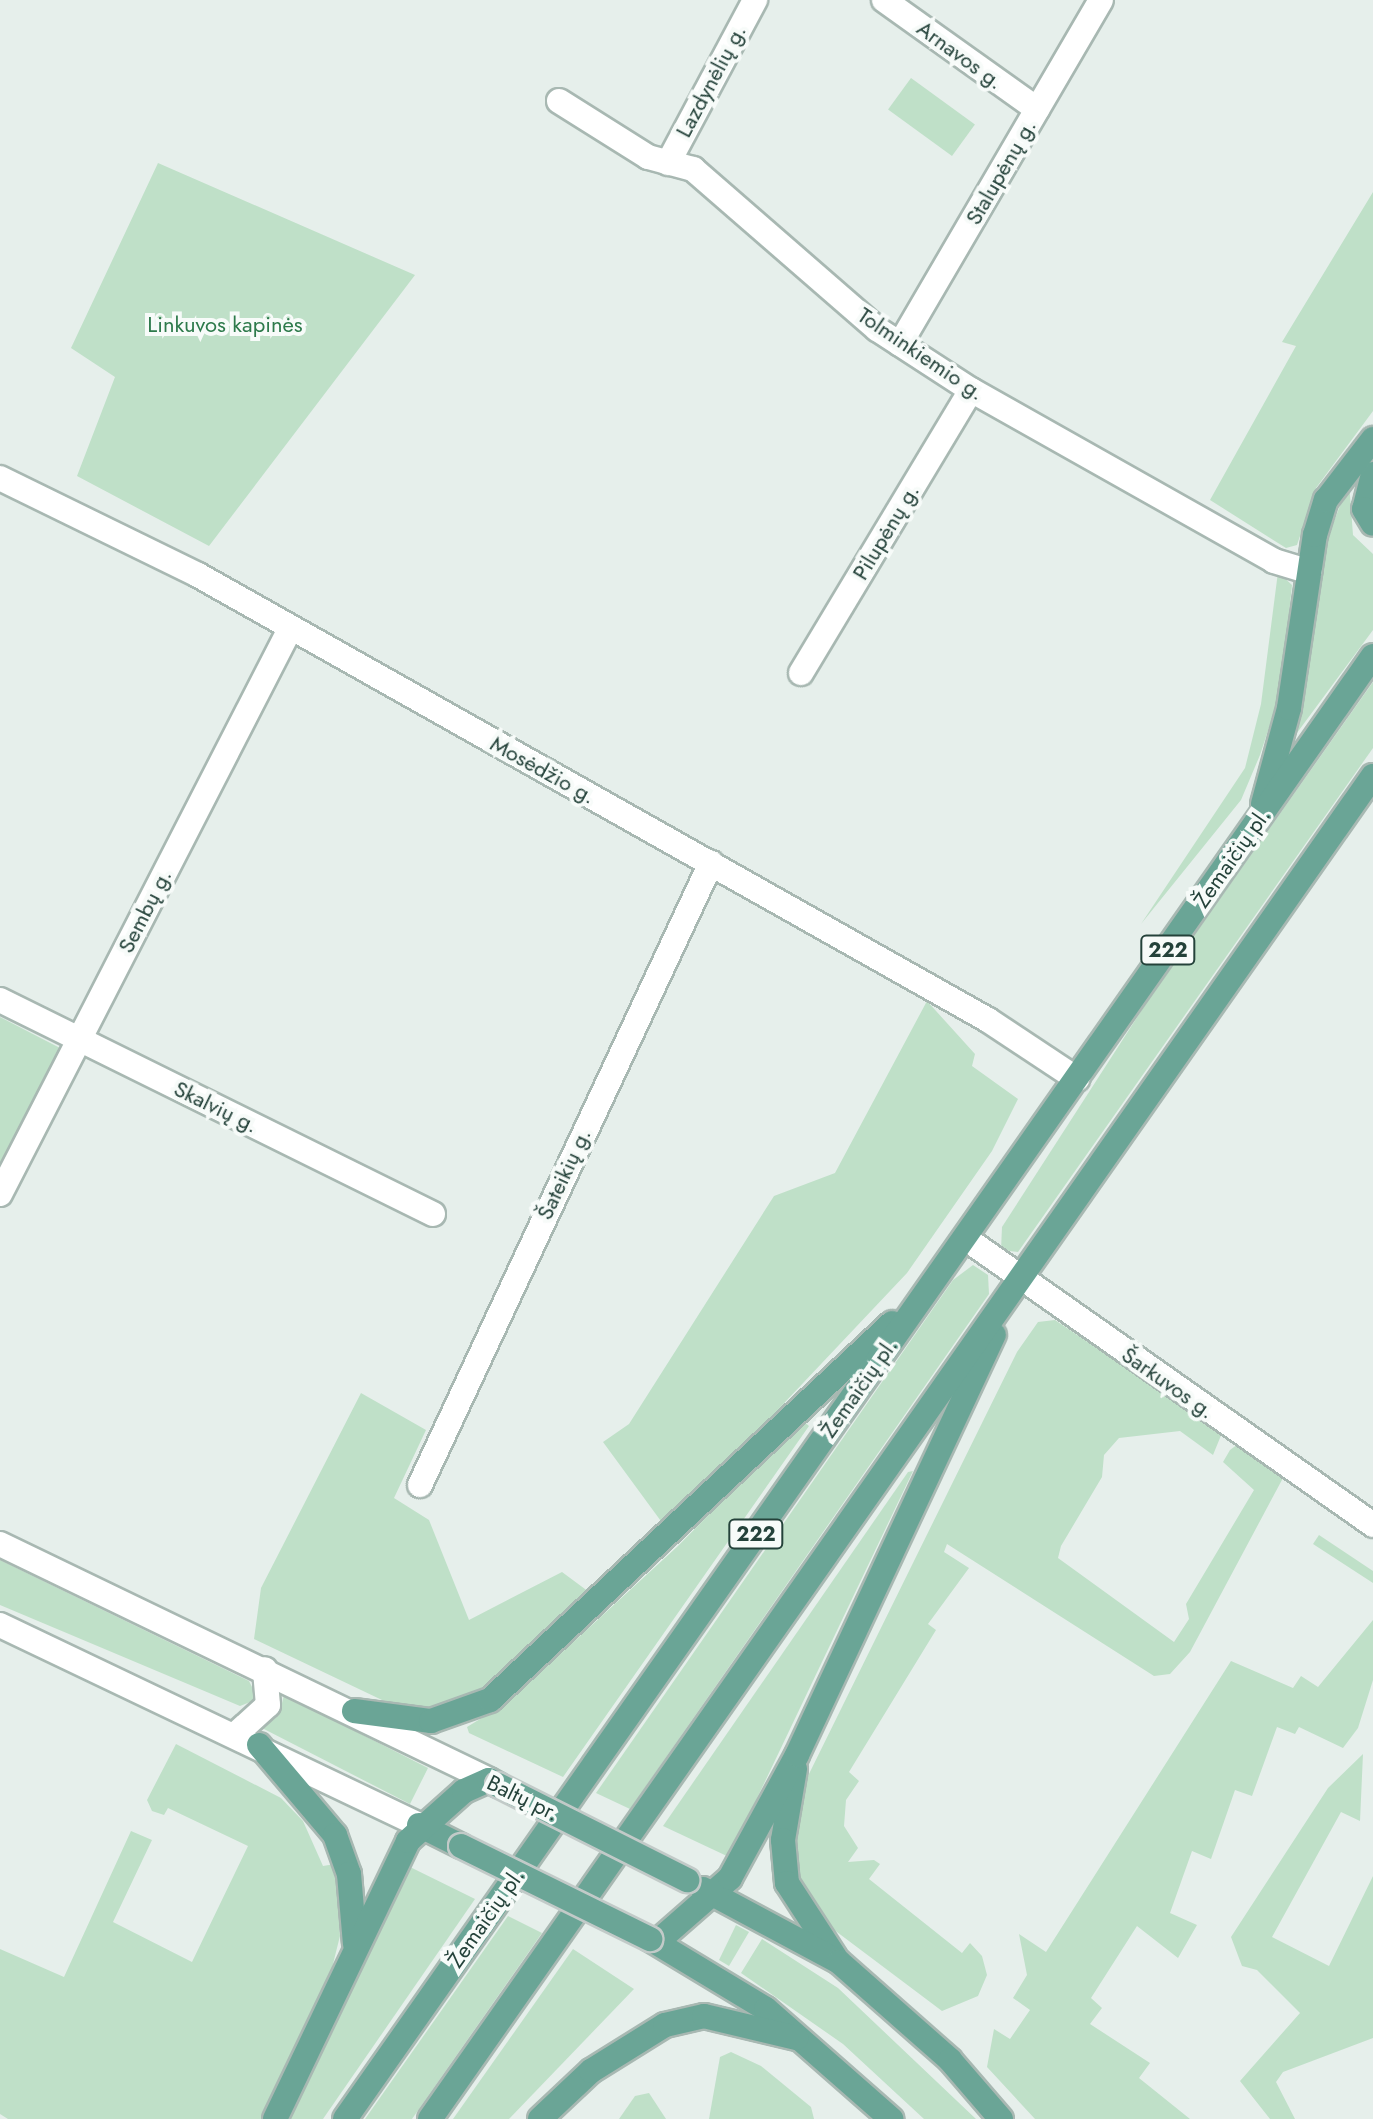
<!DOCTYPE html>
<meta charset="utf-8">
<style>
body{margin:0}
#map{position:relative;width:1373px;height:2119px;overflow:hidden;background:#e6efeb;font-family:Jost,sans-serif}
div>[style]{position:absolute}
[style*='--x']{left:calc(var(--x)*1px);top:calc(var(--y)*1px);width:calc(var(--w)*1px);rotate:calc(var(--a)*1deg)}
.green>*{inset:0;background:#bfe0c8;transform-origin:0 0}
.roads{filter:drop-shadow(2px 0 #a8b8b2) drop-shadow(-2px 0 #a8b8b2) drop-shadow(0 2px #a8b8b2) drop-shadow(0 -2px #a8b8b2)}
.minor>*{height:24px;margin:-12px;padding:0 12px;transform-origin:12px;border-radius:12px;background:#fff}
.secondary>*{height:24px;margin:-12px;padding:0 12px;transform-origin:12px;border-radius:12px;background:#fff}
.primary>*{height:24px;margin:-12px;padding:0 12px;transform-origin:12px;border-radius:12px;background:#6aa596}
.bridges{filter:drop-shadow(2px 0 #c2cac8) drop-shadow(-2px 0 #c2cac8) drop-shadow(0 2px #c2cac8) drop-shadow(0 -2px #c2cac8)}
.primary-bridge>*{height:24px;margin:-12px;padding:0 12px;transform-origin:12px;border-radius:12px;background:#6aa596}
span{translate:-50% -50%;white-space:nowrap;text-align:center;line-height:1.15;-webkit-text-stroke:8px #f7fbf9;paint-order:stroke}
.shield-label span{padding:2px 6px;background:#f7fbf9;border:2px solid;border-radius:6px;-webkit-text-stroke-width:0}
.shield-label{font-size:20px;color:#24423a;font-weight:700}
.street-label{font-size:22px;color:#24423a}
.park-label{font-size:22px;color:#2d7a4b}
</style>
<div id="map">
<div class="green">
<div style="left:911px;top:78px;width:79px;height:39px;rotate:36deg"></div>
<div style="clip-path:polygon(158px 163px,415px 275px,209px 546px,77px 476px,115px 377px,71px 348px)"></div>
<div style="clip-path:polygon(1373px 192px,1373px 411px,1316px 488px,1297px 545px,1286px 548px,1210px 500px,1296px 346px,1282px 342px)"></div>
<div style="clip-path:polygon(1349px 482px,1353px 535px,1373px 554px,1373px 630px,1291px 741px,1304px 700px,1323px 550px)"></div>
<div style="clip-path:polygon(1278px 572px,1292px 585px,1281px 691px,1260px 755px,1241px 800px,1141px 924px,1245px 768px,1261px 704px)"></div>
<div style="clip-path:polygon(1373px 682px,1373px 748px,1018px 1252px,1001px 1250px,1002px 1227px,1147px 1002px)"></div>
<div style="clip-path:polygon(927px 1001px,975px 1054px,972px 1066px,1018px 1099px,992px 1151px,907px 1273px,666px 1528px,603px 1442px,629px 1424px,774px 1196px,835px 1173px)"></div>
<div style="clip-path:polygon(0 1017px,60px 1048px,0 1168px)"></div>
<div style="clip-path:polygon(973px 1265px,988px 1275px,989px 1294px,630px 1809px,596px 1793px,953px 1280px)"></div>
<div style="clip-path:polygon(1055px 1320px,1222px 1433px,1213px 1455px,1180px 1431px,1119px 1438px,1104px 1455px,1102px 1477px,1061px 1546px,1058px 1558px,1174px 1642px,1189px 1619px,1186px 1604px,1254px 1490px,1223px 1462px,1230px 1450px,1238px 1444px,1283px 1478px,1190px 1652px,1170px 1674px,1154px 1676px,947px 1544px,944px 1552px,969px 1568px,928px 1624px,936px 1630px,849px 1772px,859px 1781px,846px 1800px,844px 1826px,858px 1848px,848px 1862px,874px 1860px,880px 1864px,869px 1879px,962px 1953px,970px 1943px,982px 1956px,987px 1975px,978px 1996px,942px 2011px,817px 1917px,796px 1883px,792px 1826px,806px 1780px,1017px 1352px,1038px 1322px)"></div>
<div style="clip-path:polygon(361px 1393px,426px 1430px,394px 1498px,429px 1520px,469px 1620px,562px 1572px,589px 1592px,500px 1682px,461px 1703px,413px 1708px,382px 1700px,254px 1639px,261px 1588px)"></div>
<div style="clip-path:polygon(802px 1420px,809px 1426px,563px 1777px,469px 1733px,467px 1727px,508px 1702px,678px 1546px)"></div>
<div style="clip-path:polygon(913px 1471px,729px 1857px,663px 1826px,908px 1472px)"></div>
<div style="clip-path:polygon(1319px 1535px,1373px 1571px,1373px 1583px,1313px 1544px)"></div>
<div style="clip-path:polygon(0 1560px,249px 1681px,258px 1699px,240px 1706px,0 1605px)"></div>
<div style="clip-path:polygon(1373px 1620px,1373px 1680px,1358px 1728px,1343px 1748px,1299px 1727px,1295px 1734px,1277px 1727px,1252px 1796px,1235px 1790px,1211px 1859px,1192px 1851px,1170px 1913px,1197px 1925px,1178px 1958px,1137px 1926px,1091px 1998px,1102px 2008px,1090px 2024px,1150px 2063px,1139px 2078px,1190px 2119px,1035px 2119px,987px 2067px,994px 2029px,1010px 2039px,1030px 2010px,1013px 1998px,1027px 1975px,1019px 1934px,1046px 1952px,1231px 1661px,1293px 1688px,1301px 1676px,1318px 1687px)"></div>
<div style="clip-path:polygon(284px 1695px,428px 1768px,410px 1804px,262px 1728px,279px 1715px)"></div>
<div style="clip-path:polygon(176px 1744px,281px 1798px,303px 1821px,323px 1866px,335px 1864px,340px 1936px,331px 1972px,262px 2119px,8px 2119px,0 2114px,0 1949px,64px 1977px,131px 1831px,152px 1840px,113px 1922px,192px 1962px,248px 1846px,168px 1808px,164px 1815px,152px 1811px,147px 1800px)"></div>
<div style="clip-path:polygon(1363px 1754px,1360px 1821px,1341px 1812px,1272px 1937px,1329px 1966px,1373px 1876px,1373px 2038px,1283px 2072px,1276px 2082px,1295px 2119px,1270px 2119px,1240px 2081px,1300px 2013px,1257px 1970px,1242px 1966px,1231px 1937px,1328px 1788px)"></div>
<div style="clip-path:polygon(408px 1866px,475px 1899px,323px 2119px,289px 2119px)"></div>
<div style="clip-path:polygon(508px 1916px,542px 1933px,412px 2119px,365px 2119px)"></div>
<div style="clip-path:polygon(736px 1925px,749px 1932px,729px 1966px,719px 1960px)"></div>
<div style="clip-path:polygon(762px 1939px,838px 1988px,976px 2119px,924px 2119px,843px 2044px,741px 1973px)"></div>
<div style="clip-path:polygon(573px 1949px,634px 1989px,509px 2119px,453px 2119px)"></div>
<div style="clip-path:polygon(731px 2052px,761px 2066px,811px 2107px,814px 2119px,709px 2119px,720px 2057px)"></div>
<div style="clip-path:polygon(649px 2093px,666px 2119px,619px 2119px,635px 2096px)"></div>
</div>
<div class="roads">
<div class="minor">
<div style="--x:884;--y:0;--w:188;--a:35.5"></div>
<div style="--x:559;--y:101;--w:105;--a:32.2"></div>
<div style="--x:648;--y:157;--w:47;--a:14.9"></div>
<div style="--x:693;--y:169;--w:244;--a:41"></div>
<div style="--x:877;--y:329;--w:112;--a:33"></div>
<div style="--x:971;--y:390;--w:348;--a:29.4"></div>
<div style="--x:1274;--y:561;--w:37;--a:17"></div>
<div style="--x:668;--y:163;--w:185;--a:-61.9"></div>
<div style="--x:900;--y:344;--w:398;--a:-59.7"></div>
<div style="--x:0;--y:478;--w:220;--a:26.1"></div>
<div style="--x:198;--y:575;--w:907;--a:29.39"></div>
<div style="--x:988;--y:1020;--w:107;--a:33.5"></div>
<div style="--x:801;--y:673;--w:330;--a:-59"></div>
<div style="--x:0;--y:1000;--w:483;--a:26.3"></div>
<div style="--x:0;--y:1194;--w:635;--a:-62.83"></div>
<div style="--x:965;--y:1238;--w:499;--a:35.1"></div>
<div style="--x:420;--y:1485;--w:687;--a:-64.93"></div>
</div>
<div class="secondary">
<div style="--x:0;--y:1544;--w:543;--a:25.76"></div>
<div style="--x:0;--y:1625;--w:464;--a:25.5"></div>
<div style="--x:236;--y:1734;--w:43;--a:-42.2"></div>
<div style="--x:268;--y:1705;--w:36;--a:-95"></div>
</div>
<div class="primary">
<div style="--x:1373;--y:474;--w:36;--a:104"></div>
<div style="--x:1364;--y:509;--w:17;--a:59"></div>
<div style="--x:1263;--y:804;--w:99;--a:-74.8"></div>
<div style="--x:1289;--y:708;--w:175;--a:-81.5"></div>
<div style="--x:1315;--y:535;--w:37;--a:-73"></div>
<div style="--x:1326;--y:500;--w:77;--a:-52.4"></div>
<div style="--x:354;--y:1711;--w:78;--a:7.4"></div>
<div style="--x:431;--y:1721;--w:63;--a:-19.6"></div>
<div style="--x:490;--y:1700;--w:551;--a:-43.16"></div>
<div style="--x:259;--y:1745;--w:118;--a:49.8"></div>
<div style="--x:335;--y:1835;--w:41;--a:70.3"></div>
<div style="--x:349;--y:1874;--w:70;--a:85.1"></div>
<div style="--x:795;--y:1769;--w:72;--a:99.6"></div>
<div style="--x:783;--y:1840;--w:43;--a:84.7"></div>
<div style="--x:787;--y:1883;--w:88;--a:57"></div>
<div style="--x:419;--y:1825;--w:47;--a:26.6"></div>
<div style="--x:703;--y:1889;--w:154;--a:28.2"></div>
<div style="--x:839;--y:1962;--w:148;--a:41.4"></div>
<div style="--x:950;--y:2060;--w:78;--a:49.2"></div>
<div style="--x:650;--y:1939;--w:135;--a:31.1"></div>
<div style="--x:766;--y:2009;--w:167;--a:41.3"></div>
<div style="--x:657;--y:1942;--w:97;--a:-41.2"></div>
<div style="--x:730;--y:1878;--w:140;--a:-61.4"></div>
<div style="--x:797;--y:1755;--w:464;--a:-64.9"></div>
<div style="--x:275;--y:2119;--w:308;--a:-64.4"></div>
<div style="--x:408;--y:1841;--w:75;--a:-41.8"></div>
<div style="--x:464;--y:1791;--w:27;--a:-24"></div>
<div style="--x:489;--y:1780;--w:10;--a:29"></div>
<div style="--x:345;--y:2119;--w:1788;--a:-54.91"></div>
<div style="--x:430;--y:2119;--w:1641;--a:-54.93"></div>
<div style="--x:540;--y:2119;--w:70;--a:-43.3"></div>
<div style="--x:591;--y:2071;--w:87;--a:-31.9"></div>
<div style="--x:665;--y:2025;--w:40;--a:-13"></div>
<div style="--x:704;--y:2016;--w:95;--a:13.4"></div>
</div>
</div>
<div class="bridges">
<div class="primary-bridge">
<div style="--x:498;--y:1785;--w:212;--a:26.7"></div>
<div style="--x:461;--y:1846;--w:211;--a:26.2"></div>
</div>
</div>
<div class="shield-label">
<span style="left:1168px;top:950px">222</span>
<span style="left:756px;top:1534px">222</span>
</div>
<div class="street-label">
<span style="left:960px;top:55px;rotate:36deg">Arnavos g.</span>
<span style="left:711px;top:81px;rotate:-62deg">Lazdynėlių g.</span>
<span style="left:1001px;top:172px;rotate:-60deg">Stalupėnų g.</span>
<span style="left:921px;top:354px;rotate:34deg">Tolminkiemio g.</span>
<span style="left:886px;top:532px;rotate:-59deg">Pilupėnų g.</span>
<span style="left:543px;top:770px;rotate:29deg">Mosėdžio g.</span>
<span style="left:1232px;top:858px;rotate:-55deg">Žemaičių pl.</span>
<span style="left:145px;top:911px;rotate:-63deg">Sembų g.</span>
<span style="left:216px;top:1107px;rotate:26deg">Skalvių g.</span>
<span style="left:564px;top:1174px;rotate:-65deg">Šateikių g.</span>
<span style="left:1168px;top:1383px;rotate:35deg">Šarkuvos g.</span>
<span style="left:859px;top:1388px;rotate:-55deg">Žemaičių pl.</span>
<span style="left:523px;top:1798px;rotate:26deg">Baltų pr.</span>
<span style="left:486px;top:1918px;rotate:-55deg">Žemaičių pl.</span>
</div>
<div class="park-label">
<span style="left:225px;top:325px">Linkuvos kapinės</span>
</div>
</div>
